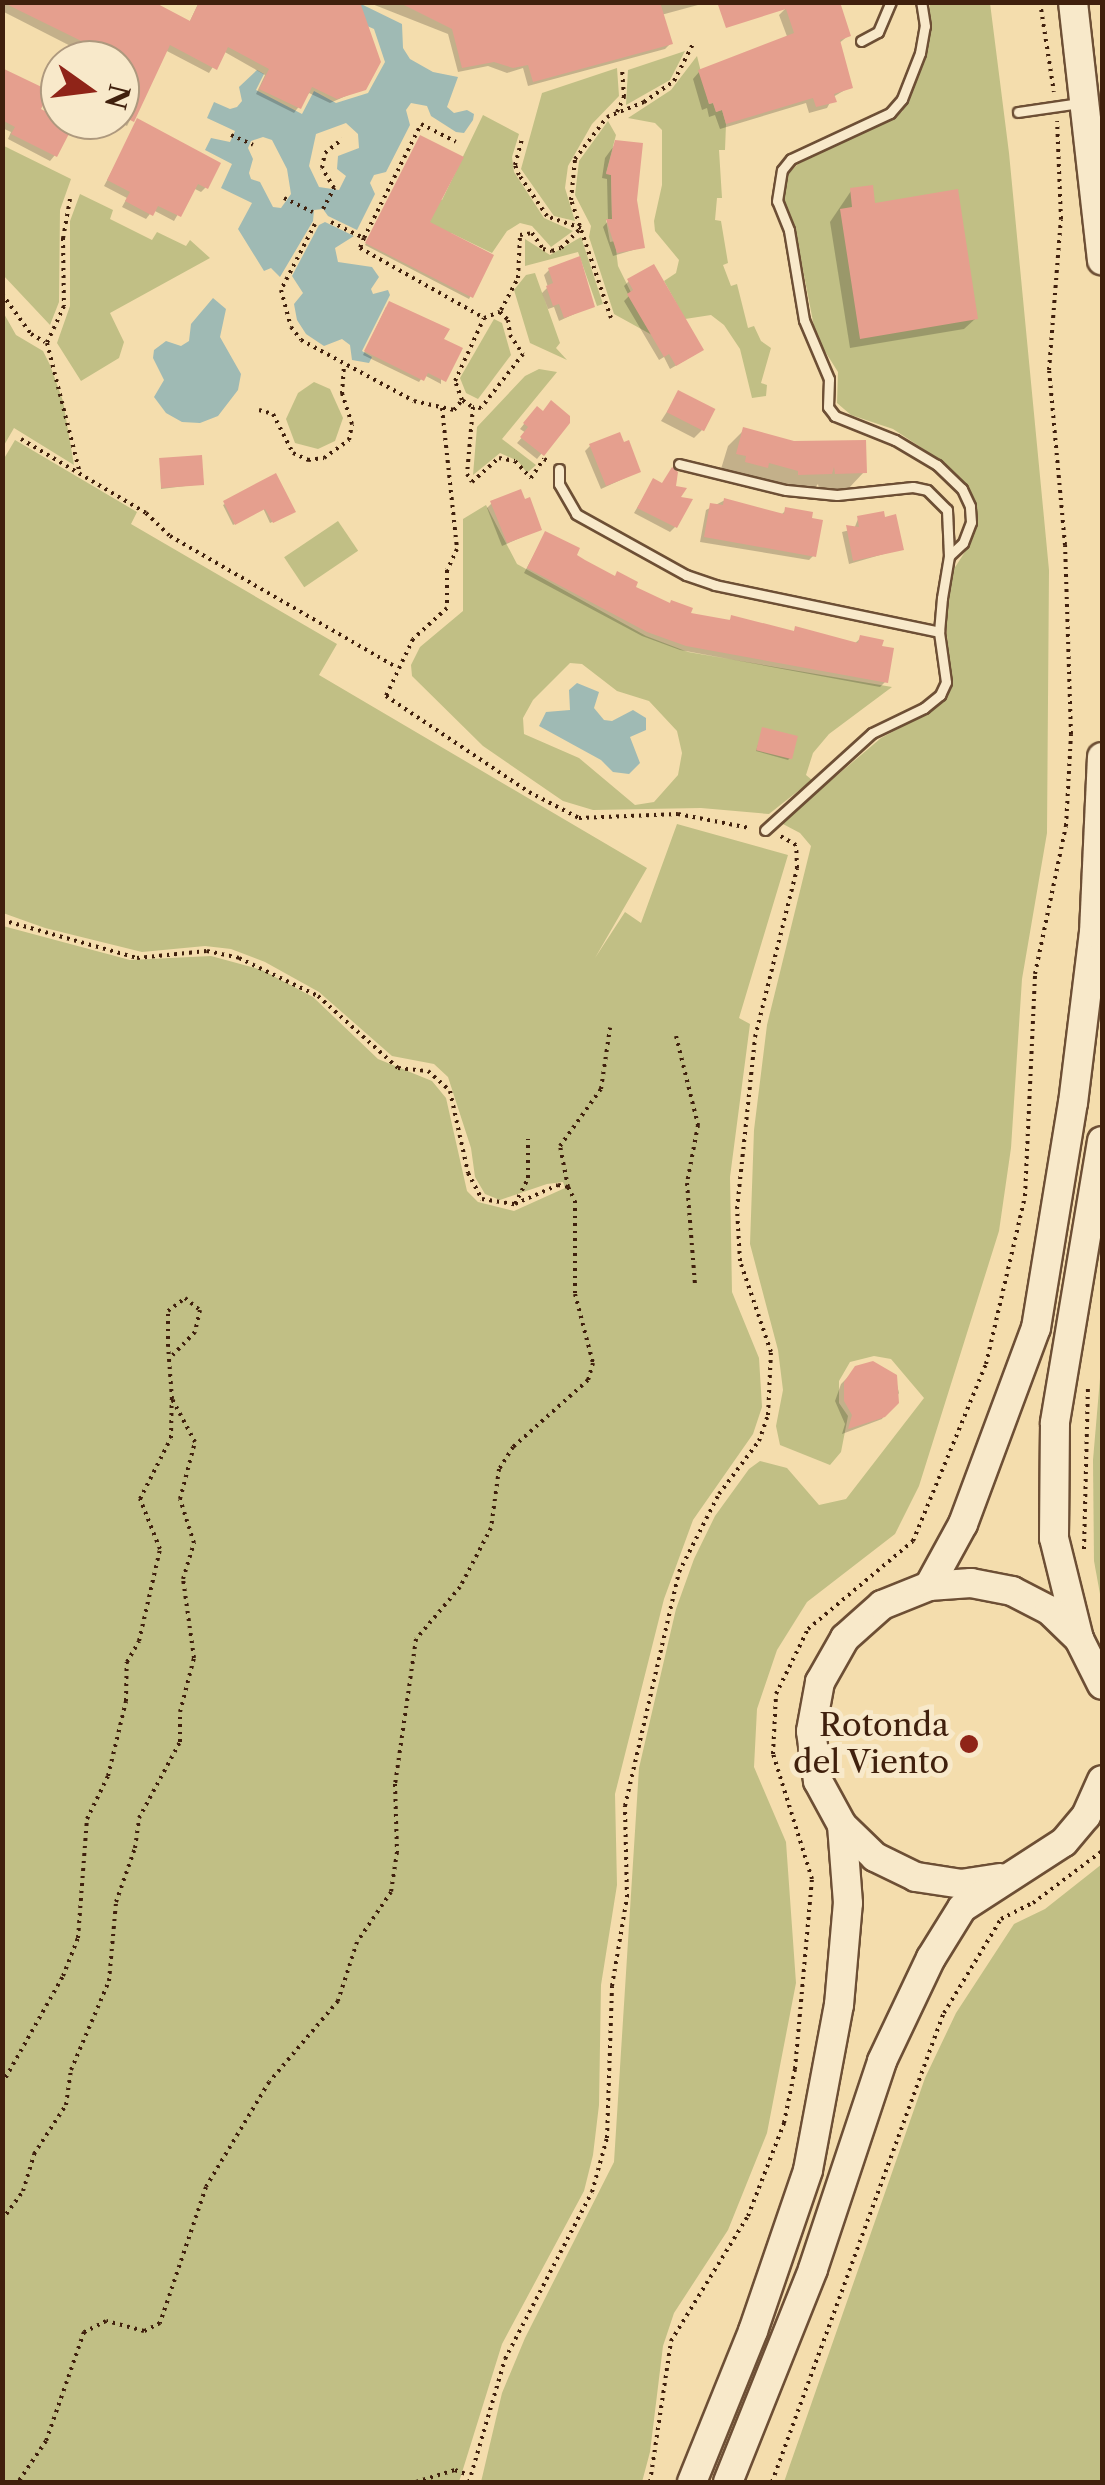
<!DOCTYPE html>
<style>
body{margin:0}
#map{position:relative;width:1105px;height:2485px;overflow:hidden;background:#f4ddad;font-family:"Libre Caslon Text",serif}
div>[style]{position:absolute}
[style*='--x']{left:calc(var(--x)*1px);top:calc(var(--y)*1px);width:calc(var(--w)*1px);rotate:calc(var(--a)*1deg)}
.green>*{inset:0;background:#c1bf85;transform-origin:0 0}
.water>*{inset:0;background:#9fbab4}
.shadow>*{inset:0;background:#0003}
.building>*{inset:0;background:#e59f8e;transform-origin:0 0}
.path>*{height:4px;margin-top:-2px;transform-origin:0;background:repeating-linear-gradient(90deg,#40200d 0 2.5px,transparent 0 7.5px)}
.roads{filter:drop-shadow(2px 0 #6d4f35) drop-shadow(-2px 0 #6d4f35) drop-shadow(0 2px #6d4f35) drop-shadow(0 -2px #6d4f35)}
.lane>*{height:9px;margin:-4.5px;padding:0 4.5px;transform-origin:4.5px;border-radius:4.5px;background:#f8e9ca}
.secondary>*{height:28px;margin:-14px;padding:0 14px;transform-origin:14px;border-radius:14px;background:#f8e9ca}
.dots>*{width:28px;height:28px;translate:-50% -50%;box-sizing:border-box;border:5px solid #f8e9ca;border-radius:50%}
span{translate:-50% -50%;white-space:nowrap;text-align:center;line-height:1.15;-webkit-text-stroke:10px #f8e9ca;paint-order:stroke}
.poi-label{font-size:32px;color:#40200d}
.right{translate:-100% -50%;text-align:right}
.frame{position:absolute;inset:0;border:5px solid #40200d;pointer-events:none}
.north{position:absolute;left:40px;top:40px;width:100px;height:100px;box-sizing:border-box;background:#f8e9ca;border:2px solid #ae997e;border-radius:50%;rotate:104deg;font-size:28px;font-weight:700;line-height:40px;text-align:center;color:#40200d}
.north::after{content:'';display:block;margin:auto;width:35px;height:45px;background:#8f2418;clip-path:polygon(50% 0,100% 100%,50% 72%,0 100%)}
</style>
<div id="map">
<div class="green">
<div style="clip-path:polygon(930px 3px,990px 3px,1009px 153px,1049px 570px,1047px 833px,1022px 979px,1011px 1148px,999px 1231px,919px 1486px,895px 1534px,807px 1602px,777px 1650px,757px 1709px,754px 1767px,786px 1842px,796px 1983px,767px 2133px,728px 2230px,674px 2313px,663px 2346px,650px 2452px,642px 2482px,481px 2482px,502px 2393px,525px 2338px,614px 2162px,639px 1768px,676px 1609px,694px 1559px,715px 1516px,749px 1469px,760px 1461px,787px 1468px,819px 1505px,846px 1499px,924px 1398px,891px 1359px,874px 1356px,850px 1362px,839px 1381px,839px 1403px,848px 1416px,841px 1452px,830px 1465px,780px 1445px,776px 1426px,783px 1390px,778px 1350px,750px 1244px,754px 1130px,767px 1025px,811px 846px,800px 833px,781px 823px,881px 738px,928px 713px,951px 689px,945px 608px,950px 575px,972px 541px,976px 504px,961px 478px,925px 450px,893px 429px,851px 415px,837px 403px,838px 372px,816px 337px,797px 239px,782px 194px,785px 177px,798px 164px,902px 112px,926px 57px)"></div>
<div style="clip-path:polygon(685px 51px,670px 80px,626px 105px,628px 70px)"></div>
<div style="clip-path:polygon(697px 56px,709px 104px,713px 103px,716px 112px,722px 110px,726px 124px,725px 150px,719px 150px,722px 198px,717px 198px,715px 220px,721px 221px,728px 263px,723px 265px,731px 286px,737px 284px,748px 328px,754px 326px,761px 341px,771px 348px,761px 383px,767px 385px,766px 396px,752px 398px,740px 349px,724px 325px,711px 315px,685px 319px,664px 281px,676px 273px,679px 260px,655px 231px,654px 221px,662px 185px,662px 130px,655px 123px,628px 118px,671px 90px)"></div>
<div style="clip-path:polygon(617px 68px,619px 96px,592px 124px,568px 166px,565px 188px,575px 221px,554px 216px,521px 169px,542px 93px)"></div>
<div style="clip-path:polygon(483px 115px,519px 134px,512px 157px,514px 172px,544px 218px,573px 231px,551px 247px,532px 226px,520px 223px,507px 231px,492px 253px,451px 233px,411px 259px,430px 222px,393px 203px,442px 200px)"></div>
<div style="clip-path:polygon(608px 121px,616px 135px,606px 173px,611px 175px,612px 219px,606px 220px,610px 242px,615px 241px,618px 266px,652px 335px,614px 314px,589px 237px,591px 226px,575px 195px,579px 161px)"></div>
<div style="clip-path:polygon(2px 145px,71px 179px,60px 210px,59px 302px,50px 325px,3px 275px)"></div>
<div style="clip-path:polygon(80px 194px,113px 210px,110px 219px,152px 240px,157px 232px,186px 246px,190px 240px,210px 258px,110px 313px,124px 342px,119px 358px,81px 381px,57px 343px,70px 306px,70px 221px)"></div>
<div style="clip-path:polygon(581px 237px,603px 304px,597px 306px,578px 252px,525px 266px,525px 239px,550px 255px)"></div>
<div style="clip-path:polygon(535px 273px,560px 343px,556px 348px,567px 360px,530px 343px,514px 290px,526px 275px)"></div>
<div style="clip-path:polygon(3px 312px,16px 335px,43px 351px,50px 365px,63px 401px,74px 465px,14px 428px,3px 447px)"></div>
<div style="clip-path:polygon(494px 319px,502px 323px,511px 355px,478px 399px,466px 393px,460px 378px)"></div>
<div style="clip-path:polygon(539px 369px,557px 372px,502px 439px,536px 465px,527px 473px,518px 461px,500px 453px,473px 475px,477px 427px,525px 376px)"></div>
<div style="clip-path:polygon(314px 382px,330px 389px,343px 418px,335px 441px,318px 449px,295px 443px,286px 419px,298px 393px)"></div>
<div style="clip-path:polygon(15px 440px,137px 512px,131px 524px,337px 644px,319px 675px,647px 868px,595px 958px,625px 912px,641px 923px,677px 824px,788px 855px,739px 1018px,750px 1024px,730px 1177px,732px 1292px,759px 1358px,762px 1407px,753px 1434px,693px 1520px,664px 1599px,615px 1794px,617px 1885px,601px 1985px,599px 2105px,593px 2155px,584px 2191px,502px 2344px,459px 2482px,3px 2482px,3px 926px,130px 960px,211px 956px,262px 970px,313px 997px,378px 1059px,432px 1081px,446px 1098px,467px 1191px,478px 1202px,514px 1211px,565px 1188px,563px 1182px,547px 1184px,500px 1200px,485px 1194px,475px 1177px,471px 1148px,448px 1077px,434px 1064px,392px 1056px,319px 992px,265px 962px,231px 949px,205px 946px,142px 952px,45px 928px,3px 913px,2px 462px)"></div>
<div style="clip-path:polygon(evenodd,486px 505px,517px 564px,646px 636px,688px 652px,892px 687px,829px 734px,813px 753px,806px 775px,812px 780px,769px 814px,701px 808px,593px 810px,563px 801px,483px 746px,412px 676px,411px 665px,420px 647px,463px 611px,463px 519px,486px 505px,570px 663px,582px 664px,617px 691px,649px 701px,677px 731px,682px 753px,678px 775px,654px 802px,635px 805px,579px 758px,524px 734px,523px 718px,533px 700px,570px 663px)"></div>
<div style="left:338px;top:521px;width:36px;height:65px;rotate:56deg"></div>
<div style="clip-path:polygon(1102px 1355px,1102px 1605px,1094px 1561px,1093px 1460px)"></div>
<div style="clip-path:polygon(1102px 1864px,1102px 2482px,784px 2482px,925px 2078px,956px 2013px,1014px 1924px,1045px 1909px)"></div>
</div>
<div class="water">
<div style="clip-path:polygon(evenodd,359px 3px,402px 24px,403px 48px,410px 59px,433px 72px,458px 77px,447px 107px,454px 113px,467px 110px,474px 114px,473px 120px,464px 133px,456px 132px,431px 116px,427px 106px,411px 103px,406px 110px,410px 125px,386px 172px,374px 175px,370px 183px,375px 194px,357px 230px,328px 216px,323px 209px,314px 210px,313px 221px,280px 277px,271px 268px,264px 271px,238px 229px,252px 203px,221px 188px,232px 164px,205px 150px,211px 138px,230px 142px,235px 131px,207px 118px,214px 102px,230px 109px,237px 107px,242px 101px,239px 87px,257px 70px,264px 74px,256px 90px,302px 114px,314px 91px,336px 103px,368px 93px,385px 62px,374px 29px,351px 19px,359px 3px,346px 123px,358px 134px,359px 148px,338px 156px,337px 169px,346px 176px,339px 190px,319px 187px,309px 166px,316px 134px,346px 123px,359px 3px,263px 137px,272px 140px,287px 169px,291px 194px,281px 208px,273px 207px,260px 182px,251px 179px,249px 173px,253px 159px,248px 148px,251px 141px,263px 137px)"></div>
<div style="clip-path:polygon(325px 222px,354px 236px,335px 248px,338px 262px,372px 267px,379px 277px,371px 289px,373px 294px,388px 290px,390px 295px,362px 351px,372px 357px,369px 363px,352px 360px,350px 345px,342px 339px,324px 346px,306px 334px,297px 320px,294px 304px,303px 293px,292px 276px,319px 225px)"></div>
<div style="clip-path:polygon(213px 298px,226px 309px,220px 337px,241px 374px,238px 390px,218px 416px,200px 423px,182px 422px,166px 413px,154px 397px,164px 380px,153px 358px,154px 350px,166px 341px,181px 346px,189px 341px,191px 324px)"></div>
<div style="clip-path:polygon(577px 683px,599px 692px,594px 708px,604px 720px,612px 721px,633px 710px,646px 718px,646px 730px,630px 737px,640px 763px,629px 774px,613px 772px,601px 760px,539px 726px,546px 712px,570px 710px,569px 690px)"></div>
</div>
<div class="shadow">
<div style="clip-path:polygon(2px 2px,148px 2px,189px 23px,199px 2px,364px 88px,330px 103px,309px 93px,294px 113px,256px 94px,265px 75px,223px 51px,209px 73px,165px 50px,127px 126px,115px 120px,120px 120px,120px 60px,98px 60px,2px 11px)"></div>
<div style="clip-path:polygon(367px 2px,709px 2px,661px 15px,670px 44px,665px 49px,528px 86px,523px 68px,507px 73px,488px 66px,458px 72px,448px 34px)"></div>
<div style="clip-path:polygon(786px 8px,848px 36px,838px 44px,850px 87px,833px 97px,827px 108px,809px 113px,806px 103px,720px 129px,715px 115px,709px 117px,707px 108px,702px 110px,693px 79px,699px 72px,788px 39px,779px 15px)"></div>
<div style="clip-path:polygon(2px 70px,37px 111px,55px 155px,50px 161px,8px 139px,11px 132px,2px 128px)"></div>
<div style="clip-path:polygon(138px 122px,206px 187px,201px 192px,193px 188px,174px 221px,153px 210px,146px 219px,122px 207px,127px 198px,104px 186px)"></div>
<div style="clip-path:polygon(419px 139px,427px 223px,491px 256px,469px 299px,365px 245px)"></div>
<div style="clip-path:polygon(616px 143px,635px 200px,643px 247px,613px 256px,603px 227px,608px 221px,607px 179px,602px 178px,605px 158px)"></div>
<div style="clip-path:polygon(851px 191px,975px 319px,964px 329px,850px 348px,830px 222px)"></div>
<div style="clip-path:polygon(549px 270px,594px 305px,559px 321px,554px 307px,548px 309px,542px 293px,548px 287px,544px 275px)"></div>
<div style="clip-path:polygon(629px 281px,696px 354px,670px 369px,664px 357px,659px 360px,624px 301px,629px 296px,624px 286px)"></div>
<div style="clip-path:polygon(386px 307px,441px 340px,441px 384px,424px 375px,419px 382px,363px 355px)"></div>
<div style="clip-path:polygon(679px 393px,702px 430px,694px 438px,661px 421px)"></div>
<div style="clip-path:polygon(552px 404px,570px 419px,537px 459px,517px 443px,526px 433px,520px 429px,532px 414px,542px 414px)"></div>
<div style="clip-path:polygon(744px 430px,864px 472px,848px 489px,819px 489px,818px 484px,814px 489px,783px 490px,721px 469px,728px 446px)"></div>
<div style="clip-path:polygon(590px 446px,638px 472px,601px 489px,585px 451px)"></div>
<div style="clip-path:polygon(160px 461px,202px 484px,161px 489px)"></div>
<div style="clip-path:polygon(275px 477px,291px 513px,270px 523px,263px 508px,233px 525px,223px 505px)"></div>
<div style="clip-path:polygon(653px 481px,674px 488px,675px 527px,670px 532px,634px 513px)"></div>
<div style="clip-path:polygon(725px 500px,780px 516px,786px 510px,814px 555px,809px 560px,700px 542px,706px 510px)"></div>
<div style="clip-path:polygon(492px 503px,540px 529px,502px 546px,487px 508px)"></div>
<div style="clip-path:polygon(858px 519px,901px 549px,849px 564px,842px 532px,854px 529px)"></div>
<div style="clip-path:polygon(545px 534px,573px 556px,687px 615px,727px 622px,732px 618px,792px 633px,796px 629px,854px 644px,861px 638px,885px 682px,880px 687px,680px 650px,642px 636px,524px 573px)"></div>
<div style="clip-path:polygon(763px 730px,790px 758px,788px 760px,756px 751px)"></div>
<div style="clip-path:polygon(850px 1375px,895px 1377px,899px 1393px,882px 1419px,842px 1434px,845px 1424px,835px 1401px,841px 1384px)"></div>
</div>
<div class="building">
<div style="clip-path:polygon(2px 2px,154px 2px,190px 21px,199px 2px,360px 2px,381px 62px,366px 90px,337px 99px,312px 87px,301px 109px,259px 89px,269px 69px,228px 47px,217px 70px,170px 45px,134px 122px,120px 115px,120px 60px)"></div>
<div style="clip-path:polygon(398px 2px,660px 2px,673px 44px,533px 82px,528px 65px,513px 68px,494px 62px,462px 68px,452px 29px)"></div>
<div style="clip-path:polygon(717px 2px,840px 2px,851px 36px,840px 40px,853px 88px,834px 94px,837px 102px,816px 107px,813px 98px,726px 124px,722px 110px,716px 112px,713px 103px,709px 104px,698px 70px,794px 33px,786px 9px,726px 28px)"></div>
<div style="clip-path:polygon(2px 68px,50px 91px,41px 109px,73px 126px,57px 157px,11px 134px,15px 127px,2px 120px)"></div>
<div style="clip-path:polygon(137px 118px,221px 163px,208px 189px,198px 184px,181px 217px,158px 206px,153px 216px,125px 201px,130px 192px,107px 180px)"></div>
<div style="clip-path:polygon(420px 135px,464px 157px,430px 222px,494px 255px,473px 298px,365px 243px)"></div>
<div style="clip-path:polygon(615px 140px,643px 143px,637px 200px,645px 248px,617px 253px,606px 219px,612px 219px,611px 175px,606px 174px)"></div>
<div style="clip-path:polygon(873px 185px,875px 203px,958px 189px,978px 319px,860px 339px,840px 209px,852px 207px,850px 188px)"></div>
<div style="clip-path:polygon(580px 256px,595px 307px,564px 318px,559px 304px,553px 306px,546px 286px,553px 283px,548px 268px)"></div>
<div style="clip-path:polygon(654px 264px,704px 350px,676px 366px,669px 354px,664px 357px,627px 294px,633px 290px,627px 279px)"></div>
<div style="clip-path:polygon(389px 301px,450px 329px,444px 339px,463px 348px,446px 382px,428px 373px,424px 381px,364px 351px)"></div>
<div style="left:678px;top:390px;width:42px;height:25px;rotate:27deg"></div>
<div style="clip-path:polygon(551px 400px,570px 416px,570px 423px,544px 456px,520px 437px,528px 427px,523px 423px,537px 406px,543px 411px)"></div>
<div style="clip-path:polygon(743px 427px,794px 441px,866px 440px,867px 473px,835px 474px,834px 467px,832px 474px,798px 475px,798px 471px,769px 463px,768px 468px,745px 462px,746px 456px,736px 454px)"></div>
<div style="clip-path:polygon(620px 432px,624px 442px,629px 440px,641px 472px,606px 486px,589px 444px)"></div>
<div style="left:202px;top:455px;width:30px;height:43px;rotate:86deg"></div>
<div style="clip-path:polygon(672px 467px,678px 472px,676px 486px,687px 488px,681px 497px,693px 499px,677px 528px,637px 508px,653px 478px,662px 483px)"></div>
<div style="clip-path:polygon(276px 473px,296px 512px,273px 523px,265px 509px,235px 525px,223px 501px)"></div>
<div style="clip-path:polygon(521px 489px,525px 499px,530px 497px,542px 530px,507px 543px,490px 501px)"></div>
<div style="clip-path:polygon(724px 498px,784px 514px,785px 507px,813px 512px,812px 518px,823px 520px,816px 557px,704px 537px,710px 503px,723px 505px)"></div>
<div style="clip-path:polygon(884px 511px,885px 517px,896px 514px,904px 550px,853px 561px,846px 525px,859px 527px,857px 516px)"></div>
<div style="clip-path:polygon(545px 531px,580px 548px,577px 555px,585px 560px,615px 576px,617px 571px,638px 582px,636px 587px,670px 603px,671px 600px,693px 608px,691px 613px,730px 620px,731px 615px,794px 631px,795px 626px,858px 643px,860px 635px,884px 640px,882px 646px,894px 648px,888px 683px,686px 646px,647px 632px,527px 568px)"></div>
<div style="left:762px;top:727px;width:37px;height:24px;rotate:14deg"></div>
<div style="clip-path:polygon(873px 1361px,897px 1375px,899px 1403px,885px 1417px,848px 1429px,852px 1415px,844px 1401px,844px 1382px,855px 1366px)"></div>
</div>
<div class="path">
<div style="--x:1040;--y:2;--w:91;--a:81.2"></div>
<div style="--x:617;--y:112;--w:17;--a:-65"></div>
<div style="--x:624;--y:97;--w:30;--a:-94"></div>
<div style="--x:231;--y:135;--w:24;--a:24"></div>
<div style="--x:284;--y:198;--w:32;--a:26"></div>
<div style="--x:70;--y:199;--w:40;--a:100"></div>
<div style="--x:63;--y:238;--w:68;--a:89.2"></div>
<div style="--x:64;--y:306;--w:41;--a:114.7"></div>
<div style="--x:47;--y:343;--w:134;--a:75.8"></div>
<div style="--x:323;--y:209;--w:24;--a:-62"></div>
<div style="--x:334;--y:188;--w:23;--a:-121"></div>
<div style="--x:322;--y:168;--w:15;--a:-79"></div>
<div style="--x:325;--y:153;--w:22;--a:-39"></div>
<div style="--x:331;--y:222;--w:37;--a:26"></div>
<div style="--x:364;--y:238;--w:11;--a:112"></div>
<div style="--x:360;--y:248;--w:142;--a:29.4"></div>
<div style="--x:484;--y:318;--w:17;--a:-21"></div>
<div style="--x:500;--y:312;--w:11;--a:45"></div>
<div style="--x:508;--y:320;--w:15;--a:82"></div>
<div style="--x:510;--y:335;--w:23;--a:56"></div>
<div style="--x:523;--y:354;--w:68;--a:127.9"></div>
<div style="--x:481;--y:408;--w:8;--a:-173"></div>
<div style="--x:473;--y:407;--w:67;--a:95.1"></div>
<div style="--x:467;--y:474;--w:9;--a:58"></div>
<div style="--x:472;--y:482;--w:36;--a:-42"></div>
<div style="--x:499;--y:458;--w:16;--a:11"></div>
<div style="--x:515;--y:461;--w:23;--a:47"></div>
<div style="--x:531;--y:478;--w:23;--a:-56"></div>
<div style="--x:544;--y:459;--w:4;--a:27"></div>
<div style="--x:315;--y:224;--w:74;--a:117.3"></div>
<div style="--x:281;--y:290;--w:38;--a:75"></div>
<div style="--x:291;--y:327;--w:16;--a:52"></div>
<div style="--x:301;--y:340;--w:128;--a:28.4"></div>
<div style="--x:414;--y:401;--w:41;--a:12.7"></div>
<div style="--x:454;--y:410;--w:13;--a:-51"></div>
<div style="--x:364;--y:238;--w:127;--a:-63.4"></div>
<div style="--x:421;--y:124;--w:39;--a:27"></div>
<div style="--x:2;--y:294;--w:49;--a:54.1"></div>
<div style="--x:31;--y:334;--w:16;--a:30"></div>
<div style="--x:501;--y:310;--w:36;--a:-62"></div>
<div style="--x:518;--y:278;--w:43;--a:-87.3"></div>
<div style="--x:520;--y:235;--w:12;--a:-9"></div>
<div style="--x:532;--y:233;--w:19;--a:55"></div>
<div style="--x:543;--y:249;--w:9;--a:13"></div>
<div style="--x:552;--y:251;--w:9;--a:-18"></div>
<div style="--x:561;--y:248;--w:28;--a:-45"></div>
<div style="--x:581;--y:228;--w:36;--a:-161"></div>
<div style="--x:547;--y:216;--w:50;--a:-124.3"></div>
<div style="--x:519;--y:175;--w:11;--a:-112"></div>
<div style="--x:515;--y:165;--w:28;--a:-75"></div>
<div style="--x:611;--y:318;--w:125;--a:-108.7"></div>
<div style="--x:571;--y:200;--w:41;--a:-84.4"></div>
<div style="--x:575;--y:159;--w:53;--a:-52.7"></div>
<div style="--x:607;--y:117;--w:40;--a:-22"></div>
<div style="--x:644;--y:102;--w:37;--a:-35"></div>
<div style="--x:674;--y:81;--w:44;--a:-62.9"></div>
<div style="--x:471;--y:406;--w:11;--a:-146"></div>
<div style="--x:462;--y:400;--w:20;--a:-110"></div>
<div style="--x:455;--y:381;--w:69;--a:-65.3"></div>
<div style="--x:442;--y:408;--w:142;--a:83.9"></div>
<div style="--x:457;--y:549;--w:23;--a:115"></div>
<div style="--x:447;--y:570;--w:38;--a:90"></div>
<div style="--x:447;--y:608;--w:46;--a:137.6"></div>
<div style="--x:413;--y:639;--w:63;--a:115.3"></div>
<div style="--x:386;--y:696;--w:172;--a:33.9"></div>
<div style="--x:529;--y:792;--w:56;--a:27.5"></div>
<div style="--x:579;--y:818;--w:99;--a:-2.3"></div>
<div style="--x:678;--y:814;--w:73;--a:11"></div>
<div style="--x:259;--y:410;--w:15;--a:16"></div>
<div style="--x:273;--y:414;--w:44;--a:62.9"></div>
<div style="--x:293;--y:453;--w:17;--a:25"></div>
<div style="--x:308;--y:460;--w:16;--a:-7"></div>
<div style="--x:324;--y:458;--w:31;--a:-36"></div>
<div style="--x:349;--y:440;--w:16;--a:-79"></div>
<div style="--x:352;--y:424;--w:32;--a:-108"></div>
<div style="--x:342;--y:394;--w:29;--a:-86"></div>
<div style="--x:21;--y:439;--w:145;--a:30.6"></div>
<div style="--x:146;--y:513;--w:33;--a:44"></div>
<div style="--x:170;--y:536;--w:261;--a:30.1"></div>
<div style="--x:2;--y:920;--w:140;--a:15.7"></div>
<div style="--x:137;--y:958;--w:70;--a:-5.7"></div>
<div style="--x:207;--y:951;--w:33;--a:12"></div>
<div style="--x:239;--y:958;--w:88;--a:25.7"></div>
<div style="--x:318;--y:996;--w:108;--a:42"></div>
<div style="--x:398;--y:1068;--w:30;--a:6"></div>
<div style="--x:428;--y:1071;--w:30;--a:42"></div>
<div style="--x:450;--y:1091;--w:84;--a:77.6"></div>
<div style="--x:468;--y:1173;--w:30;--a:62"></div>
<div style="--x:482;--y:1199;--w:33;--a:9"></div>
<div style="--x:515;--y:1204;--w:47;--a:-23.8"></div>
<div style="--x:558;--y:1185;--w:10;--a:11"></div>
<div style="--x:568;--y:1187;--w:16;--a:63"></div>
<div style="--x:575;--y:1201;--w:93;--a:90"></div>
<div style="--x:575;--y:1294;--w:71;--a:75.4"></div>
<div style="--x:593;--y:1363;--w:18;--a:106"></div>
<div style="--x:588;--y:1380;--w:101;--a:138.2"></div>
<div style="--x:513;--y:1447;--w:26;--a:122"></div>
<div style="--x:499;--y:1469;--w:60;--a:97.7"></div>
<div style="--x:491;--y:1528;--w:67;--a:117.7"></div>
<div style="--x:460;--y:1587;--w:68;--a:130.2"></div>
<div style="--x:416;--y:1639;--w:147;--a:98.2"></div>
<div style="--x:395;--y:1784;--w:68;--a:88.3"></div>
<div style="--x:397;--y:1852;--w:40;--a:98.5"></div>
<div style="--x:391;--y:1892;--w:60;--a:124.2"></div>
<div style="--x:357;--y:1942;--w:62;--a:107.9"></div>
<div style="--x:338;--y:2001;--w:106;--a:130.4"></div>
<div style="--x:269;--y:2082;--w:122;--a:121"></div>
<div style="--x:206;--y:2187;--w:144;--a:108.7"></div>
<div style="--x:160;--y:2323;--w:18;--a:153"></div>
<div style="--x:144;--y:2331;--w:39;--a:-165"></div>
<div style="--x:106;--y:2321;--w:25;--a:153"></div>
<div style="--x:84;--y:2332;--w:115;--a:109.2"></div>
<div style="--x:46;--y:2441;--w:50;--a:124.3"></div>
<div style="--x:676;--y:1036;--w:92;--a:76.1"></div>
<div style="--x:698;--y:1125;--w:59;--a:100.7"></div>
<div style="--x:687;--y:1183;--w:102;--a:85.5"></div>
<div style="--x:568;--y:1187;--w:42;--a:-101"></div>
<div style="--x:560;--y:1146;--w:70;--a:-54.3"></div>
<div style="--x:601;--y:1089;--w:62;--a:-81.6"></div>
<div style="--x:515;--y:1204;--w:29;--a:-63"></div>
<div style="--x:528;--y:1178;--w:39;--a:-90"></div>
<div style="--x:1084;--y:1549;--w:161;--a:-88.6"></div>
<div style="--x:2;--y:2084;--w:124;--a:-60.5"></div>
<div style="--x:63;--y:1976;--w:41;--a:-68.5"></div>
<div style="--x:78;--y:1938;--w:119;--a:-85.7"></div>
<div style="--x:87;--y:1819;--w:48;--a:-64"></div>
<div style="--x:108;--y:1776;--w:77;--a:-76.5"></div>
<div style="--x:126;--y:1701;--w:39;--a:-89"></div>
<div style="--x:127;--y:1662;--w:24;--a:-60"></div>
<div style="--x:139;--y:1641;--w:94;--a:-77.1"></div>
<div style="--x:160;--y:1549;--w:54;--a:-111.8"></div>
<div style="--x:140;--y:1499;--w:68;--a:-63.1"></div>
<div style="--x:171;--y:1438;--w:39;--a:-89"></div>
<div style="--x:172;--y:1399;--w:53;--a:-94.3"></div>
<div style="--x:168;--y:1346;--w:35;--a:-90"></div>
<div style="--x:168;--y:1311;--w:21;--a:-37"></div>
<div style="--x:185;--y:1298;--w:19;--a:39"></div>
<div style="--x:200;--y:1310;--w:23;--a:103"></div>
<div style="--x:195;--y:1332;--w:37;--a:134"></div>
<div style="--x:2;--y:2220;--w:36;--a:-54"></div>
<div style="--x:23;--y:2191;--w:39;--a:-73"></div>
<div style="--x:34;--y:2154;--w:59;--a:-56.9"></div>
<div style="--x:66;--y:2105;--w:35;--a:-82"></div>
<div style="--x:71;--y:2070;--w:97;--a:-66.9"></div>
<div style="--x:109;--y:1981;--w:79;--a:-84.9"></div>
<div style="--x:116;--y:1902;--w:57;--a:-70.6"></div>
<div style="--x:135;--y:1848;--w:30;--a:-82"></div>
<div style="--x:139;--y:1818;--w:86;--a:-61.7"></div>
<div style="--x:180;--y:1742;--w:30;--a:-90"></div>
<div style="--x:180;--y:1712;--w:56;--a:-75.5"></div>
<div style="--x:194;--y:1658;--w:80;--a:-97.9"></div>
<div style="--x:183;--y:1579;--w:38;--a:-73"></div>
<div style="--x:194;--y:1543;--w:46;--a:-107.7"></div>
<div style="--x:180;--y:1499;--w:59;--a:-75.3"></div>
<div style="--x:195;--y:1442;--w:49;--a:-118.1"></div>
<div style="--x:416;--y:2482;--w:41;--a:-17.1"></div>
<div style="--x:455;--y:2470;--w:15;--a:20"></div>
<div style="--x:469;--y:2482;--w:128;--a:-73.7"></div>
<div style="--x:505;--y:2359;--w:188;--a:-62.5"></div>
<div style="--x:592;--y:2192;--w:56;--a:-74.5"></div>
<div style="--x:607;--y:2138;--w:152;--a:-88.1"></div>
<div style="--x:612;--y:1986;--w:90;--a:-80.4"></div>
<div style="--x:627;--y:1897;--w:91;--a:-91.3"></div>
<div style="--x:625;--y:1806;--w:240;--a:-77"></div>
<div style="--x:679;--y:1572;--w:88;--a:-62.9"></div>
<div style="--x:719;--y:1494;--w:66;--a:-53"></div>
<div style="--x:759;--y:1441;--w:28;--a:-71"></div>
<div style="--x:768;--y:1415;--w:63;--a:-87.3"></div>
<div style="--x:771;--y:1352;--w:96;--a:-108.8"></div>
<div style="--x:740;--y:1261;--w:52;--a:-93.3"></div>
<div style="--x:737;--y:1209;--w:173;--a:-84"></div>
<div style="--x:755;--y:1037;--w:174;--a:-76"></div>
<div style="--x:797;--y:868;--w:23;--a:-92"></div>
<div style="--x:796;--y:845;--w:20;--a:-150"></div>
<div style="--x:650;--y:2482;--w:143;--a:-81.5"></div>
<div style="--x:671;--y:2341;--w:147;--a:-58.4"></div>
<div style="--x:748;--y:2216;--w:100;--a:-68.8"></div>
<div style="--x:784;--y:2123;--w:55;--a:-78.5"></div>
<div style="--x:795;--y:2069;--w:191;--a:-84.9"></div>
<div style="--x:812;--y:1879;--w:131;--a:-107.3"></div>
<div style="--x:773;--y:1754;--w:60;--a:-87.1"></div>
<div style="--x:776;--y:1694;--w:72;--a:-63.8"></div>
<div style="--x:808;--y:1629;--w:137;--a:-40"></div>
<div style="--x:913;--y:1541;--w:191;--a:-67.6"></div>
<div style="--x:986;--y:1364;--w:172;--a:-76.9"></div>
<div style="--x:1025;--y:1196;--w:222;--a:-87.4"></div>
<div style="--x:1035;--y:974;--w:151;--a:-78.2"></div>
<div style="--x:1066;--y:826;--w:92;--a:-86.9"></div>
<div style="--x:1071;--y:734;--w:189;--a:-91.8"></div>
<div style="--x:1065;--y:545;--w:176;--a:-95.2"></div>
<div style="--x:1049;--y:370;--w:151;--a:-85.5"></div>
<div style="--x:1061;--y:219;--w:98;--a:-92.3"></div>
<div style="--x:772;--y:2482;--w:500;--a:-69.9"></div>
<div style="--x:944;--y:2013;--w:110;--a:-58.8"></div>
<div style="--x:1001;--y:1919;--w:36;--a:-27"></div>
<div style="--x:1033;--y:1903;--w:86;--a:-37"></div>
</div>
<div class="roads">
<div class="lane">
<div style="--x:861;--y:41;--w:19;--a:-28"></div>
<div style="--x:878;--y:32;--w:33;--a:-67"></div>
<div style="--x:1018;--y:112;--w:63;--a:-8.3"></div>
<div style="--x:679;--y:464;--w:110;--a:13.7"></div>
<div style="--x:786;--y:490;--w:51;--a:5.6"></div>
<div style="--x:837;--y:495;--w:76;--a:-6"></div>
<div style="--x:913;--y:487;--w:14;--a:12"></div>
<div style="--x:927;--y:490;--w:28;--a:45"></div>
<div style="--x:947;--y:510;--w:46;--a:87.5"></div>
<div style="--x:559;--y:469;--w:15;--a:90"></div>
<div style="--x:559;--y:484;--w:34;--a:60"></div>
<div style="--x:576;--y:514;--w:126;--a:29"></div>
<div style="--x:686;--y:575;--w:31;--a:19"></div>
<div style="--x:715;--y:585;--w:229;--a:11.8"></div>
<div style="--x:765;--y:830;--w:144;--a:-42.2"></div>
<div style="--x:872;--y:733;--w:58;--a:-25.7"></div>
<div style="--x:924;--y:708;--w:21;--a:-39"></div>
<div style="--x:940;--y:695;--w:14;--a:-65"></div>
<div style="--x:946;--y:682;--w:50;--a:-98"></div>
<div style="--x:939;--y:632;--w:34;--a:-85"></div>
<div style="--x:942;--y:598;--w:43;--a:-80.5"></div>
<div style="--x:949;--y:556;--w:19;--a:-43"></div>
<div style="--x:963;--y:543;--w:22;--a:-69"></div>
<div style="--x:971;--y:522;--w:16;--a:-94"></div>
<div style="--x:970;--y:506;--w:19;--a:-115"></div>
<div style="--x:962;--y:489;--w:35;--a:-136"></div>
<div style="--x:937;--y:465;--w:49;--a:-149.2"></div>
<div style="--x:895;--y:440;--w:65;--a:-158.2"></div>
<div style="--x:835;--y:416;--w:11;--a:-128"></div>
<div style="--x:828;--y:407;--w:28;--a:-88"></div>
<div style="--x:829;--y:379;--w:64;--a:-113"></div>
<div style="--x:804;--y:320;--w:91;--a:-99.5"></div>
<div style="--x:789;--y:230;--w:31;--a:-112"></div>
<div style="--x:777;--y:201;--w:31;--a:-81"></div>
<div style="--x:782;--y:170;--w:14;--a:-51"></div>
<div style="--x:791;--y:159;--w:109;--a:-24.9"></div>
<div style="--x:890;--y:113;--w:18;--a:-49"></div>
<div style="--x:902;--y:99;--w:49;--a:-68.6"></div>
<div style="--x:920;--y:53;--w:27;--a:-80"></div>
<div style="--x:925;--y:26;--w:24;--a:-99"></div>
</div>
<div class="secondary">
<div style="--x:1073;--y:2;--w:260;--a:83.6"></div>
<div style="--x:1102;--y:1141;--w:286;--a:99.5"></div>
<div style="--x:1055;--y:1423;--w:115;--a:90.5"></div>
<div style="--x:1054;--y:1538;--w:104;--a:76.1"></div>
<div style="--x:1079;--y:1639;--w:51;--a:63.4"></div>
<div style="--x:929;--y:1586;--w:71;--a:-61.3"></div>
<div style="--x:963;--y:1524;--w:209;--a:-69.6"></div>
<div style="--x:1036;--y:1328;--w:228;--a:-80.7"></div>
<div style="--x:1073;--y:1103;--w:171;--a:-83"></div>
<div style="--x:1094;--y:933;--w:176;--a:-87.4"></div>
<div style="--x:1000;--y:1878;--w:38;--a:171"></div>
<div style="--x:962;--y:1884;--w:47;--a:-171.3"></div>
<div style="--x:916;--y:1877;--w:46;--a:-154"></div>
<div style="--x:875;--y:1857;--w:46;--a:-135.9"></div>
<div style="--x:842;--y:1825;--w:50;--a:-118.6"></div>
<div style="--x:818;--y:1781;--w:50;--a:-98"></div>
<div style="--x:811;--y:1731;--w:50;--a:-79.6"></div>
<div style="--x:820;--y:1682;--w:51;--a:-60.4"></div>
<div style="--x:845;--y:1638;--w:50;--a:-41.7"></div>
<div style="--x:882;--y:1605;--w:51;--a:-22"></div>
<div style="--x:929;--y:1586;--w:42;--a:-4.1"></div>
<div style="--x:971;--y:1583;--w:42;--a:11"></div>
<div style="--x:1012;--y:1591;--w:42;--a:27.2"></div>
<div style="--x:1049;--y:1610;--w:42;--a:44"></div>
<div style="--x:692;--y:2482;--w:163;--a:-68"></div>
<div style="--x:753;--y:2331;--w:170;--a:-71.1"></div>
<div style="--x:808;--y:2170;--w:168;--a:-79.4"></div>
<div style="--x:839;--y:2005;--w:102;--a:-85"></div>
<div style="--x:848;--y:1903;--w:78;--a:-94.4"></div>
<div style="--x:728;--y:2482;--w:229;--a:-68.2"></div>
<div style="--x:813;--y:2269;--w:219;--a:-71.6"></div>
<div style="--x:882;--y:2061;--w:114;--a:-64.6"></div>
<div style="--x:931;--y:1958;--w:59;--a:-58.2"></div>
<div style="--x:962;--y:1908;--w:121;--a:-32.9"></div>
<div style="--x:1064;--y:1842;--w:34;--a:-50"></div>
<div style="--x:1086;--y:1816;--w:39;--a:-66"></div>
</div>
</div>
<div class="dots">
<div style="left:969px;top:1744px;background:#8f2418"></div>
</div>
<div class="poi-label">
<span class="right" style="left:949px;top:1744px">Rotonda<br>del Viento</span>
</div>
<div class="frame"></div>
<div class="north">N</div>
</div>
